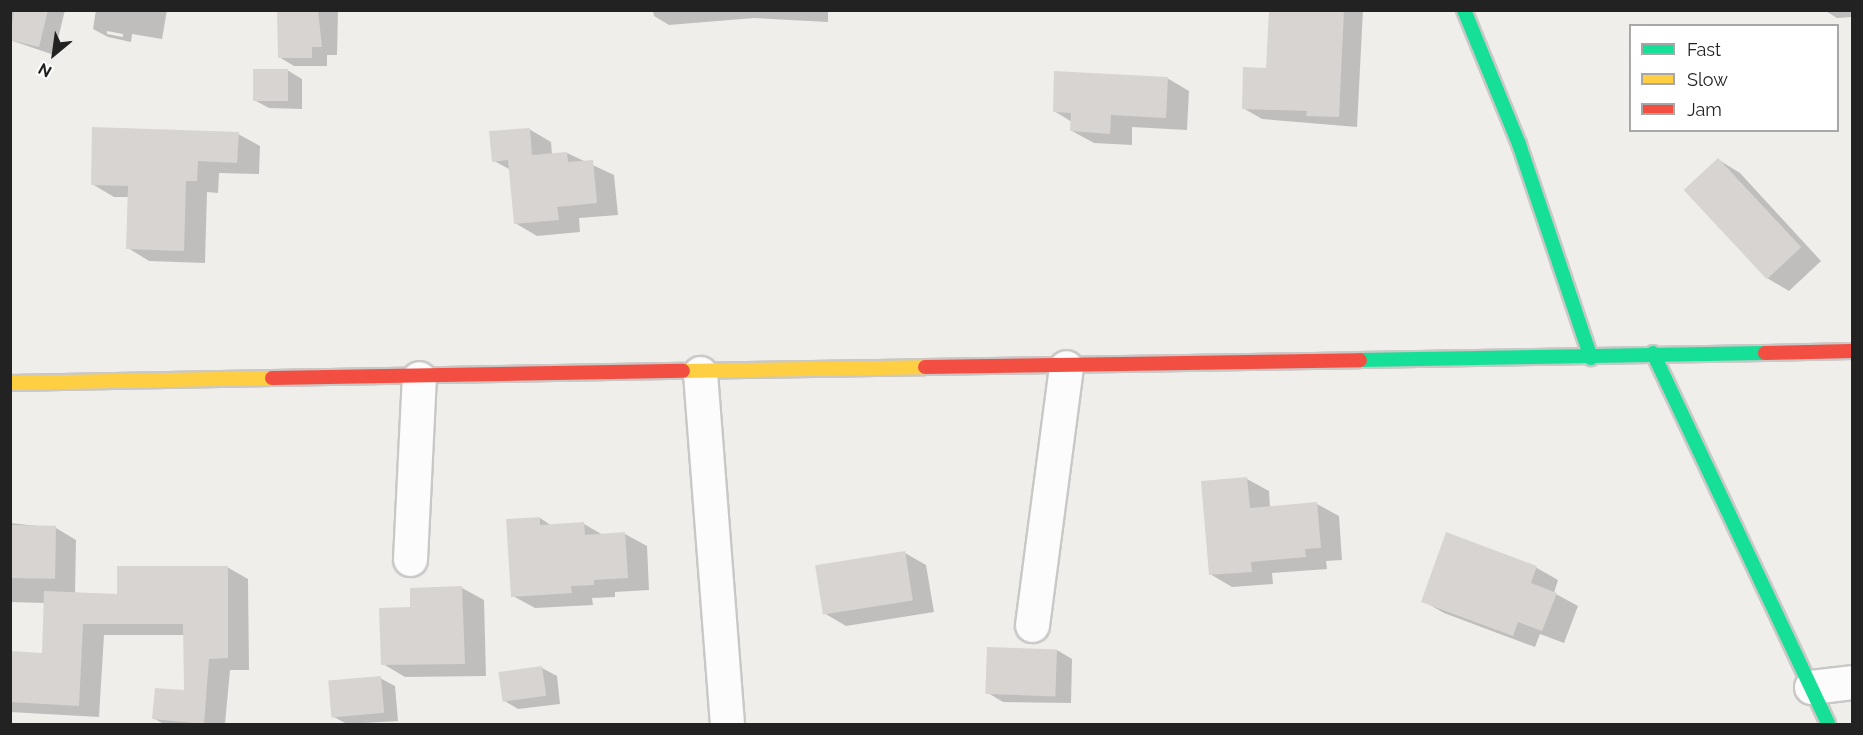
<!DOCTYPE html>
<style>
body{margin:0}
#map{position:relative;width:1863px;height:735px;overflow:hidden;background:#f0eeeb;font-family:Raleway,sans-serif}
div>[style]{position:absolute}
[style*='--x']{left:calc(var(--x)*1px);top:calc(var(--y)*1px);width:calc(var(--w)*1px);rotate:calc(var(--a)*1deg)}
.shadow>*{inset:0;background:#0003}
.building>*{inset:0;background:#d7d4d2;transform-origin:0 0}
.roads{filter:drop-shadow(2px 0 #c9c8c7) drop-shadow(-2px 0 #c9c8c7) drop-shadow(0 2px #c9c8c7) drop-shadow(0 -2px #c9c8c7)}
.street>*{height:33px;margin:-16.5px;padding:0 16.5px;transform-origin:16.5px;border-radius:16.5px;background:#fdfcfc}
.fast>*{height:14px;margin:-7px;padding:0 7px;transform-origin:7px;border-radius:7px;background:#16e098}
.slow>*{height:14px;margin:-7px;padding:0 7px;transform-origin:7px;border-radius:7px;background:#ffcf43}
.jam>*{height:14px;margin:-7px;padding:0 7px;transform-origin:7px;border-radius:7px;background:#f24e42}
span{translate:-50% -50%;white-space:nowrap;text-align:center;line-height:1.15;-webkit-text-stroke:4.5px #fff;paint-order:stroke}
.frame{position:absolute;inset:0;border:12px solid #222;pointer-events:none}
.legend{position:absolute;left:1629px;top:24px;width:210px;height:108px;box-sizing:border-box;background:#fff;border:2px solid #a7a7a7;margin:0;padding:8px 10px;list-style:none;font-size:18px;color:#222}
.legend li{display:flex;align-items:center;gap:12px;height:30px}
.legend b{width:30px;border:2px solid #a7a7a7}
.north{position:absolute;left:24px;top:24px;width:60px;height:60px;-webkit-text-stroke:4px #fff;paint-order:stroke;rotate:209deg;font-size:16px;font-weight:700;line-height:24px;text-align:center;color:#222}
.north::after{content:'';display:block;margin:auto;width:21px;height:27px;background:#222;clip-path:polygon(50% 0,100% 100%,50% 72%,0 100%)}
</style>
<div id="map">
<div class="shadow">
<div style="clip-path:polygon(10px 10px,65px 10px,54px 55px,10px 40px)"></div>
<div style="clip-path:polygon(evenodd,96px 10px,167px 10px,162px 39px,132px 34px,131px 42px,108px 37px,93px 29px,96px 10px,107px 31px,123px 34px,123px 37px,107px 34px,107px 31px)"></div>
<div style="clip-path:polygon(279px 10px,338px 10px,337px 55px,327px 55px,327px 66px,294px 66px,279px 57px)"></div>
<div style="clip-path:polygon(653px 10px,828px 10px,828px 22px,754px 18px,669px 25px,654px 16px)"></div>
<div style="clip-path:polygon(1271px 10px,1363px 10px,1357px 127px,1262px 119px,1243px 108px,1267px 69px)"></div>
<div style="clip-path:polygon(1824px 10px,1852px 10px,1852px 17px,1837px 18px)"></div>
<div style="clip-path:polygon(287px 70px,302px 79px,302px 109px,269px 108px,254px 100px)"></div>
<div style="clip-path:polygon(1167px 78px,1189px 91px,1187px 130px,1132px 127px,1132px 145px,1094px 143px,1072px 131px,1072px 122px,1054px 111px)"></div>
<div style="clip-path:polygon(529px 129px,551px 142px,552px 155px,567px 153px,614px 175px,618px 215px,579px 218px,580px 232px,537px 236px,515px 223px,511px 170px,494px 161px)"></div>
<div style="clip-path:polygon(238px 134px,260px 146px,259px 174px,219px 173px,218px 193px,207px 192px,205px 263px,149px 261px,128px 248px,129px 197px,114px 197px,92px 184px)"></div>
<div style="clip-path:polygon(1719px 160px,1740px 173px,1821px 261px,1789px 291px,1767px 278px)"></div>
<div style="clip-path:polygon(1247px 479px,1269px 491px,1270px 507px,1317px 504px,1339px 516px,1342px 560px,1326px 561px,1327px 569px,1272px 573px,1273px 584px,1232px 587px,1210px 574px)"></div>
<div style="clip-path:polygon(540px 518px,552px 526px,584px 524px,603px 535px,625px 534px,647px 546px,649px 590px,615px 592px,615px 597px,592px 598px,593px 605px,535px 608px,513px 596px)"></div>
<div style="clip-path:polygon(10px 523px,56px 528px,76px 540px,75px 594px,119px 595px,227px 567px,248px 579px,249px 670px,230px 670px,225px 724px,164px 724px,153px 718px,185px 692px,185px 635px,104px 635px,99px 717px,10px 712px,10px 653px,43px 655px,45px 603px,10px 602px)"></div>
<div style="clip-path:polygon(1447px 534px,1537px 568px,1558px 580px,1554px 593px,1578px 606px,1564px 643px,1540px 634px,1535px 647px,1444px 613px,1423px 601px)"></div>
<div style="clip-path:polygon(905px 553px,926px 565px,934px 612px,846px 626px,824px 613px)"></div>
<div style="clip-path:polygon(462px 588px,484px 600px,486px 676px,405px 677px,383px 664px,412px 609px)"></div>
<div style="clip-path:polygon(1057px 650px,1072px 659px,1071px 703px,1003px 702px,988px 693px)"></div>
<div style="clip-path:polygon(542px 668px,557px 676px,560px 704px,518px 709px,503px 700px)"></div>
<div style="clip-path:polygon(380px 678px,395px 686px,398px 721px,347px 724px,332px 716px)"></div>
</div>
<div class="building">
<div style="clip-path:polygon(14px 10px,48px 10px,39px 47px,10px 40px)"></div>
<div style="clip-path:polygon(277px 10px,318px 10px,322px 47px,312px 47px,312px 58px,278px 58px)"></div>
<div style="clip-path:polygon(1269px 10px,1344px 10px,1339px 117px,1306px 116px,1307px 111px,1242px 109px,1243px 67px,1266px 68px)"></div>
<div style="left:253px;top:69px;width:35px;height:32px"></div>
<div style="clip-path:polygon(1054px 71px,1168px 77px,1166px 118px,1111px 115px,1110px 134px,1070px 131px,1071px 113px,1053px 112px)"></div>
<div style="clip-path:polygon(92px 127px,239px 132px,237px 163px,198px 161px,197px 181px,186px 181px,184px 251px,126px 249px,128px 186px,91px 185px)"></div>
<div style="clip-path:polygon(530px 128px,532px 155px,567px 152px,568px 162px,593px 160px,597px 203px,557px 207px,559px 220px,514px 224px,508px 160px,492px 162px,489px 131px)"></div>
<div style="left:1718px;top:158px;width:122px;height:47px;rotate:47deg"></div>
<div style="clip-path:polygon(1247px 477px,1250px 508px,1317px 502px,1321px 548px,1305px 549px,1306px 557px,1251px 562px,1252px 572px,1209px 575px,1201px 481px)"></div>
<div style="clip-path:polygon(540px 517px,540px 525px,584px 522px,585px 535px,625px 532px,628px 578px,594px 580px,594px 585px,571px 586px,572px 593px,511px 597px,506px 519px)"></div>
<div style="left:10px;top:525px;width:46px;height:53px;rotate:1deg"></div>
<div style="clip-path:polygon(1446px 532px,1537px 566px,1531px 583px,1557px 593px,1542px 631px,1518px 622px,1513px 636px,1421px 602px)"></div>
<div style="left:905px;top:551px;width:50px;height:91px;rotate:81deg"></div>
<div style="clip-path:polygon(117px 566px,228px 566px,228px 658px,209px 659px,204px 724px,152px 719px,155px 688px,184px 690px,183px 624px,83px 624px,79px 706px,10px 702px,10px 651px,42px 653px,44px 591px,117px 594px)"></div>
<div style="clip-path:polygon(462px 586px,465px 664px,381px 665px,379px 608px,410px 607px,410px 588px)"></div>
<div style="left:987px;top:647px;width:70px;height:47px;rotate:2deg"></div>
<div style="left:542px;top:666px;width:30px;height:44px;rotate:82deg"></div>
<div style="left:381px;top:676px;width:37px;height:53px;rotate:85deg"></div>
</div>
<div class="roads">
<div class="street">
<div style="--x:700;--y:373;--w:352;--a:85.6"></div>
<div style="--x:410;--y:559;--w:181;--a:-87.2"></div>
<div style="--x:1032;--y:625;--w:260;--a:-82.5"></div>
<div style="--x:1811;--y:687;--w:41;--a:-7"></div>
</div>
<div class="fast">
<div style="--x:1464;--y:10;--w:145;--a:67.7"></div>
<div style="--x:1519;--y:144;--w:226;--a:71.4"></div>
<div style="--x:1653;--y:353;--w:410;--a:64.7"></div>
<div style="--x:1360;--y:360;--w:405;--a:-1"></div>
</div>
<div class="slow">
<div style="--x:683;--y:371;--w:242;--a:-0.9"></div>
<div style="--x:10;--y:383;--w:262;--a:-1.1"></div>
</div>
<div class="jam">
<div style="--x:1765;--y:353;--w:87;--a:-1.3"></div>
<div style="--x:925;--y:367;--w:435;--a:-0.9"></div>
<div style="--x:272;--y:378;--w:411;--a:-1"></div>
</div>
</div>
<div class="frame"></div>
<ul class="legend">
<li><b style="height:8px;background:#16e098"></b>Fast</li>
<li><b style="height:8px;background:#ffcf43"></b>Slow</li>
<li><b style="height:8px;background:#f24e42"></b>Jam</li>
</ul>
<div class="north">N</div>
</div>
